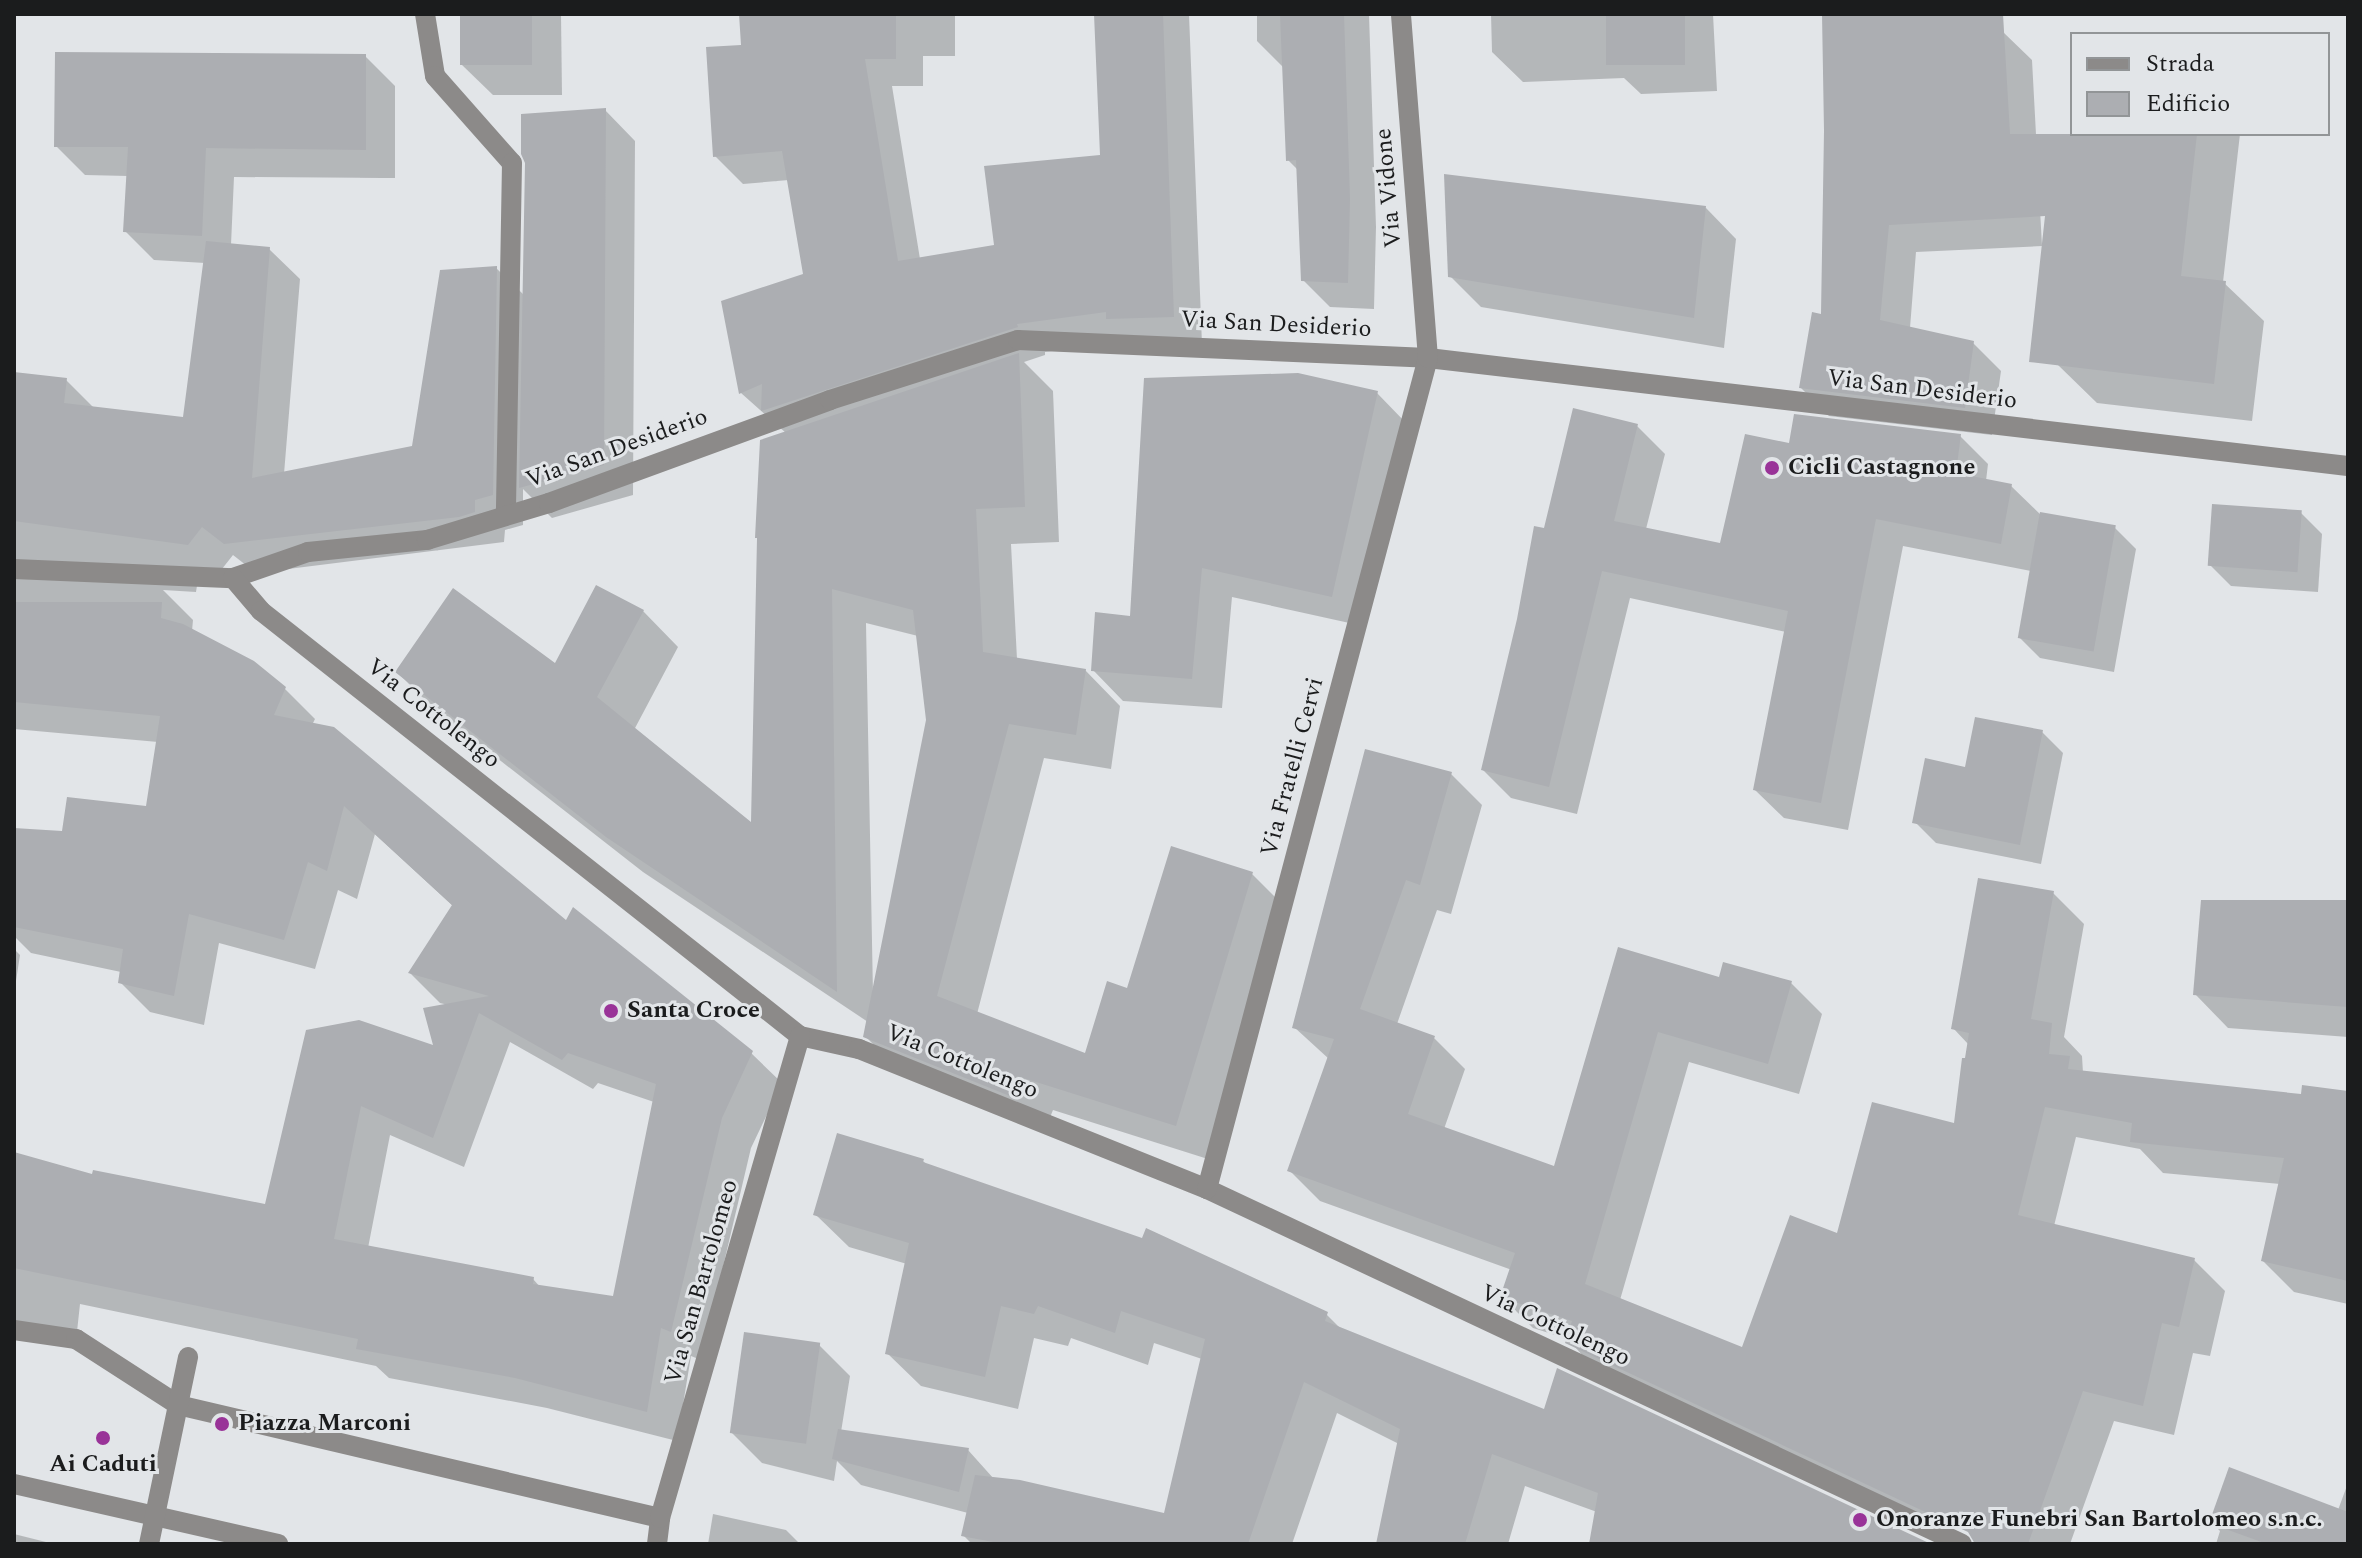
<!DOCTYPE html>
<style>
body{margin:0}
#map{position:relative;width:2362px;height:1558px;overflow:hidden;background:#e2e5e8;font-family:Spectral,serif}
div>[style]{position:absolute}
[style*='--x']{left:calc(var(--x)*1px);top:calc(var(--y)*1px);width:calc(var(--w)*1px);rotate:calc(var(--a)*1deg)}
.shadow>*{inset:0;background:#0003}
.building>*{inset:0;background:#acaeb2;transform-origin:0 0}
.street>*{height:20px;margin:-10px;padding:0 10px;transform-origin:10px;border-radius:10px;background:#8c8a89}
.dots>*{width:22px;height:22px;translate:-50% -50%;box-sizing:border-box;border:4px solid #e2e5e8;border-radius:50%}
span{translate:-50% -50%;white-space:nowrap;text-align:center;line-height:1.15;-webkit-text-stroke:6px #e2e5e8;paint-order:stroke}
.street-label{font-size:24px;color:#1b1c1d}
.poi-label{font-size:24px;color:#1b1c1d;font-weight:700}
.left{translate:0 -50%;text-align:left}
.frame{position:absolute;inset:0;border:16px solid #1b1c1d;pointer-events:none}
.legend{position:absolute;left:2070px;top:32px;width:260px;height:104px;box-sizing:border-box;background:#e2e5e8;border:2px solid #929597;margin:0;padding:10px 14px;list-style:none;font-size:24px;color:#1b1c1d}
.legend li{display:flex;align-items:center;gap:16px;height:40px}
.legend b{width:40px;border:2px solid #929597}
</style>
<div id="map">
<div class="shadow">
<div style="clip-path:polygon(462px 14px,561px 14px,562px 95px,493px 95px,462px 65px)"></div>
<div style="clip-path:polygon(evenodd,741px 14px,955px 14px,955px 56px,923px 56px,923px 86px,892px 86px,920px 259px,996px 247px,1102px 157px,1096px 14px,1189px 14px,1202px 344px,1129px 340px,1045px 352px,1045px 355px,1024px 362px,1053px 391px,1059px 542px,1011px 544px,1017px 659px,1085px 670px,1120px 706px,1111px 769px,1044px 758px,977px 1014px,1086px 1056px,1128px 990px,1252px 874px,1287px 909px,1211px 1160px,1053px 1110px,1045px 1130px,901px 1072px,865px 1036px,868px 1022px,643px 872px,433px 708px,397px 672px,556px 666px,643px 611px,678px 647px,634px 730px,753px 826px,786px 433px,741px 393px,723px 302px,805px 276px,789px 180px,743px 184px,715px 156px,743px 47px,741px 14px,866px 623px,918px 636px,928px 720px,873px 994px,866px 623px)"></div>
<div style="clip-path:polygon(1257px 14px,1369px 14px,1376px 227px,1374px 309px,1330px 307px,1303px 280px,1298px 170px,1288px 160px,1284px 68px,1257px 41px)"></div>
<div style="clip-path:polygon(1491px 14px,1713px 14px,1717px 91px,1641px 94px,1624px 78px,1523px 82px,1492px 52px)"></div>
<div style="clip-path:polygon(1824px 14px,1968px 14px,2003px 32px,2032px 60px,2042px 246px,1916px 252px,1910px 328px,1973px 343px,2001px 371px,1992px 435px,1829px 416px,1801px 388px,1823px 316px,1826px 131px)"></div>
<div style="clip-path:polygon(evenodd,365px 56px,395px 86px,395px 178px,234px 177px,231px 245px,269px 249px,300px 279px,284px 474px,414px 448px,496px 268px,525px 296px,605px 110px,635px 141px,633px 495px,552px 518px,523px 489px,523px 525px,505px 530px,504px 542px,256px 573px,233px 555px,218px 574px,199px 573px,196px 592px,163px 590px,193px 620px,192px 631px,285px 689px,315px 719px,312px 725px,567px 923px,751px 1053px,782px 1083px,751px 1148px,701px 1360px,691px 1356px,677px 1441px,547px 1408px,389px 1378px,376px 1366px,80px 1304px,76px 1341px,14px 1330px,14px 1154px,94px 1177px,267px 1206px,307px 1032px,436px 1049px,448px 1005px,440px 1003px,410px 973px,454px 907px,375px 834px,357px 899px,338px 890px,315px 969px,219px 943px,204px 1025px,150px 1012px,120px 982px,121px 972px,31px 953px,14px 936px,14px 846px,148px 808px,158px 742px,14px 729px,14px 374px,66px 380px,95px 409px,185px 419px,205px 263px,154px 260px,125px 231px,128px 176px,85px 175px,56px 146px,365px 56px,510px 1042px,593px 1089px,598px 1083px,654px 1102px,614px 1298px,541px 1288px,533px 1279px,368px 1248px,390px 1135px,464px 1167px,510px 1042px)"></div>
<div style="clip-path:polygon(2085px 134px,2240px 134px,2223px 282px,2264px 321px,2252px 421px,2097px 403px,2058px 365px)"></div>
<div style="clip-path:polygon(1706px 208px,1736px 239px,1724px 348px,1481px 307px,1450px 276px)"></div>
<div style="clip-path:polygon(1377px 393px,1407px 424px,1363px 626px,1232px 597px,1222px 708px,1123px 701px,1093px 670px)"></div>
<div style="clip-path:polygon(1637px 426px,1665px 454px,1646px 529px,1721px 545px,1790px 446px,1960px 436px,1988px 464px,1986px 481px,2011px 486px,2042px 516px,2115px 528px,2136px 549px,2114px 672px,2040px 658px,2019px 637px,2031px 571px,1903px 546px,1848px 830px,1784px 818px,1755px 790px,1786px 632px,1630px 598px,1577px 814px,1511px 798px,1483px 770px,1545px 530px)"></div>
<div style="clip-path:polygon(2301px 513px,2322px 534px,2318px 592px,2231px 586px,2210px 565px)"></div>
<div style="clip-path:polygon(2042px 732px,2063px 753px,2041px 864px,1936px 843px,1915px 822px,1967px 769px)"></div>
<div style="clip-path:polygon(1451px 774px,1482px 805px,1451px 914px,1437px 910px,1397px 1024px,1434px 1038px,1465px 1069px,1444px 1129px,1555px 1169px,1619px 949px,1721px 980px,1791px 983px,1822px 1014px,1799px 1094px,1689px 1062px,1620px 1300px,1743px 1350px,1839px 1236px,1956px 1125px,1969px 1045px,1953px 1028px,2053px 893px,2084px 924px,2064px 1037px,2082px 1056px,2083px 1073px,2303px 1096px,2348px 1093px,2348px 1304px,2294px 1292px,2263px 1261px,2280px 1184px,2163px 1173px,2140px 1149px,2076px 1137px,2054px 1226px,2194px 1260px,2225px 1291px,2210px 1356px,2193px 1353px,2174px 1435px,2114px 1421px,2070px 1544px,2009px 1544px,1930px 1515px,1927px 1528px,1598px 1373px,1568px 1339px,1533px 1328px,1502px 1297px,1512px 1270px,1320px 1201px,1289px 1170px,1329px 1059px,1294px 1027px)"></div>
<div style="clip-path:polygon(2348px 902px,2348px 1037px,2228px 1028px,2195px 994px)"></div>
<div style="clip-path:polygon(14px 949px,20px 955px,14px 994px)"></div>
<div style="clip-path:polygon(923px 1161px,928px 1166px,1326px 1314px,1342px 1330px,1545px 1412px,1906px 1544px,1591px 1544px,1597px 1512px,1525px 1486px,1508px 1544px,1378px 1544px,1399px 1444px,1337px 1413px,1292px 1544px,972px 1544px,963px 1535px,968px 1513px,861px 1485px,837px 1461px,834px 1481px,762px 1463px,731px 1432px,819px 1345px,850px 1376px,841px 1432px,968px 1450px,994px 1479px,1165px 1515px,1202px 1359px,1154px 1343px,1148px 1365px,1071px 1338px,1068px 1346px,1034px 1338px,1018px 1409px,921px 1386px,887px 1353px,907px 1264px,849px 1247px,815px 1214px)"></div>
<div style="clip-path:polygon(2348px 1483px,2348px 1544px,2216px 1544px,2220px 1531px,2211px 1522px,2338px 1510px)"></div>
<div style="clip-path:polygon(713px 1514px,786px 1530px,800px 1544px,708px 1544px)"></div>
<div style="clip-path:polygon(14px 1534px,54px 1544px,14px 1544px)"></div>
</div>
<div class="building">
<div style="left:460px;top:14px;width:72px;height:51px"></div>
<div style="clip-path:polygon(739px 14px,896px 14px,896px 59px,865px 59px,898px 261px,994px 245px,984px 166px,1100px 155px,1094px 14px,1163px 14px,1174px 317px,1106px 319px,1106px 312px,1017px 324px,1018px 327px,761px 411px,762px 384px,739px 394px,721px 301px,803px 274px,782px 151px,713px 157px,706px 47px,741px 45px)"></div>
<div style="clip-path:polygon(1280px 14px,1344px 14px,1350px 199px,1348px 283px,1301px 281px,1296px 160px,1286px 161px)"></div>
<div style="left:1606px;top:14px;width:79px;height:51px"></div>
<div style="clip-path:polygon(1822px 14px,2003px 14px,2010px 134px,2197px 134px,2181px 276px,2226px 281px,2214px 384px,2029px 362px,2045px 216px,1889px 225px,1880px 320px,1974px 341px,1965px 408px,1799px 388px,1812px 312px,1821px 314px,1824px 131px)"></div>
<div style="clip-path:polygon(55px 52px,366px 54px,366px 150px,206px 148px,202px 236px,123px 232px,128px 147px,54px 147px)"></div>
<div style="clip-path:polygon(606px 108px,604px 465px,519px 488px,525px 163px,521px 154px,521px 114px)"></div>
<div style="clip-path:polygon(1444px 174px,1706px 206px,1694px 318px,1448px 277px)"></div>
<div style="clip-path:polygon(206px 241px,270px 247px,252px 478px,412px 446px,440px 270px,497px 266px,493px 495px,475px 500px,475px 512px,459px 517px,224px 544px,202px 527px,188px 545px,14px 521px,14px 372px,67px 378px,64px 403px,183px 417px)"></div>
<div style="clip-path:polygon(1019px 353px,1025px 507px,976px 509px,983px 652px,1086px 669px,1076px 735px,1009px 724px,937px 996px,1085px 1053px,1107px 981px,1127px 988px,1171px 846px,1253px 872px,1176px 1126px,1017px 1076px,1010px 1096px,863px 1037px,926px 720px,913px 610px,832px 589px,837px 992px,606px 837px,395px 672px,453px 588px,555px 663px,596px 585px,644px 610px,597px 697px,751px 822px,757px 538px,755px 538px,760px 440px)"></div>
<div style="clip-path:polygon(1298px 373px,1378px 391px,1332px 597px,1202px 568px,1192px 679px,1091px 671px,1095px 612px,1130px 616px,1144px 378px)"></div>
<div style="clip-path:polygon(1573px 408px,1638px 424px,1614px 521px,1720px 543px,1745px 434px,1789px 443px,1794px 414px,1961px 434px,1956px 473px,2012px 484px,2001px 544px,1876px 519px,1821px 803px,1753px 790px,1788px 611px,1602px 571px,1549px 787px,1481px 770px,1517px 619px,1534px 526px,1544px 528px)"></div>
<div style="left:2212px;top:504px;width:90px;height:62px;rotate:4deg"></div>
<div style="left:2040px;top:512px;width:77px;height:128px;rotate:10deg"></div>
<div style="clip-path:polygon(evenodd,14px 602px,162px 602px,161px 618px,183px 624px,254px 661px,286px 687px,274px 715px,334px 727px,566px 920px,573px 907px,753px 1051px,722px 1118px,671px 1332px,661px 1328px,647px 1412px,515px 1378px,356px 1349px,358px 1339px,14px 1268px,14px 1152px,92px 1174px,93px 1170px,265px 1204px,306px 1030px,359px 1020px,433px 1045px,423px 1008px,489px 996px,408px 973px,452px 905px,344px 806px,327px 871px,308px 862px,284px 940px,189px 914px,174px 996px,118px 983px,123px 949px,14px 927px,14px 828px,62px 831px,67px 797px,146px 806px,160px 716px,14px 702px,14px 602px,479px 1013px,562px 1060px,568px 1053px,656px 1084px,613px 1296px,533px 1284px,534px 1277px,334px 1239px,361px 1106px,433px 1138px,479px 1013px)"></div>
<div style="clip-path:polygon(1975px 717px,2043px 730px,2020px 845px,1912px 823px,1925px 758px,1965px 767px)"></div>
<div style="clip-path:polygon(1365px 749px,1452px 772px,1420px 885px,1406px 880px,1360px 1009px,1435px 1036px,1408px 1114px,1554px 1166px,1618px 947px,1719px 977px,1723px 962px,1792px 981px,1768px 1064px,1658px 1032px,1585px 1284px,1742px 1347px,1790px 1215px,1837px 1233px,1872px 1102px,1954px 1123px,1962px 1058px,1965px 1058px,1969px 1033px,1951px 1029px,1978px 878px,2054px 891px,2031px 1019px,2052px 1023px,2049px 1054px,2070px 1056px,2068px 1069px,2301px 1094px,2302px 1085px,2348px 1091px,2348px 1281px,2261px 1261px,2284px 1158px,2130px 1142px,2132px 1123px,2045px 1107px,2018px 1215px,2195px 1258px,2179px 1327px,2162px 1323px,2143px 1406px,2083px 1391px,2028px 1544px,1975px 1544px,1968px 1532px,1565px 1343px,1572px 1321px,1500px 1297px,1515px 1253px,1287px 1171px,1334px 1039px,1292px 1028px)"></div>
<div style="clip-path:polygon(2201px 900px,2348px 900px,2348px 1007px,2193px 995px)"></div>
<div style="clip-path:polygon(837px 1133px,924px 1159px,923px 1162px,1142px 1238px,1146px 1228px,1328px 1312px,1325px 1321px,1544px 1409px,1557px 1368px,1931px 1544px,1589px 1544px,1598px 1493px,1492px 1454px,1465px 1544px,1376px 1544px,1400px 1429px,1304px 1382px,1248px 1544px,1004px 1544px,961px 1536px,975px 1475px,1020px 1480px,1164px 1513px,1205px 1339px,1121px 1311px,1115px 1333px,1038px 1306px,1034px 1314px,1001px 1306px,985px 1377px,885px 1354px,909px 1243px,813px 1215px)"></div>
<div style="left:744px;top:1332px;width:77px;height:102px;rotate:8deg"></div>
<div style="clip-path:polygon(838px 1429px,969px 1448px,959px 1492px,832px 1459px)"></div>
<div style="clip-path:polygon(2229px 1467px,2348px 1512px,2348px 1544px,2267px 1544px,2209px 1523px)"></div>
</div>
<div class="street">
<div style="--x:425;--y:14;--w:63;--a:80.8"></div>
<div style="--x:435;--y:76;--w:116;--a:48.5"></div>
<div style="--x:512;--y:163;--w:351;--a:91"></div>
<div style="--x:14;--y:569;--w:219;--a:2.4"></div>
<div style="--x:233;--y:578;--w:79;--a:-19.1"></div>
<div style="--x:308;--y:552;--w:120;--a:-5.8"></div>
<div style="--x:427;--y:540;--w:127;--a:-16.9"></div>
<div style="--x:549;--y:503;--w:299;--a:-20.1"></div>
<div style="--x:830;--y:400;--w:197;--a:-17.7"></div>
<div style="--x:1018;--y:340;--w:410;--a:2.5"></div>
<div style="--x:1428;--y:358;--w:926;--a:6.7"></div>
<div style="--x:233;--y:578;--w:43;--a:49.7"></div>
<div style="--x:261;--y:611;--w:686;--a:38.26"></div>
<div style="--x:800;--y:1036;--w:60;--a:12.4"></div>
<div style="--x:859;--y:1049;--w:375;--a:21.9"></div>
<div style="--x:1207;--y:1189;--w:834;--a:25.18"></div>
<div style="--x:1207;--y:1189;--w:860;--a:-75.11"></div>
<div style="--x:1428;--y:358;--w:345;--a:-94.5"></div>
<div style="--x:14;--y:1330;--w:63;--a:8.3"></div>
<div style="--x:76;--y:1339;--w:121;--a:32.9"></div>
<div style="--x:178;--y:1405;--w:495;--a:13.2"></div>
<div style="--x:14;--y:1484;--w:271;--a:12.8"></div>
<div style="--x:149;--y:1544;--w:191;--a:-78.2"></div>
<div style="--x:657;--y:1544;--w:26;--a:-83"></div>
<div style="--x:660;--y:1518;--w:502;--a:-73.8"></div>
</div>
<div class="dots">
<div style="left:1772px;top:468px;background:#993398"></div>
<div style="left:611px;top:1011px;background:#993398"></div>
<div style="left:222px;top:1424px;background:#993398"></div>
<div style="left:103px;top:1438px;background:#993398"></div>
<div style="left:1860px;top:1520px;background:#993398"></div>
</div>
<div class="street-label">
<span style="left:1389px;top:188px;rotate:-95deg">Via Vidone</span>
<span style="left:1276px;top:325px;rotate:3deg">Via San Desiderio</span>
<span style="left:1922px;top:390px;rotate:7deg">Via San Desiderio</span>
<span style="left:617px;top:449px;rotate:-20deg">Via San Desiderio</span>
<span style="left:433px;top:714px;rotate:38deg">Via Cottolengo</span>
<span style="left:1293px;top:767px;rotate:-75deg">Via Fratelli Cervi</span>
<span style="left:962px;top:1062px;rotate:22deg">Via Cottolengo</span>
<span style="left:702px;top:1282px;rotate:-74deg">Via San Bartolomeo</span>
<span style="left:1555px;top:1326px;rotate:25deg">Via Cottolengo</span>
</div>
<div class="poi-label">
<span class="left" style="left:1788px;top:468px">Cicli Castagnone</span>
<span class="left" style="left:627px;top:1011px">Santa Croce</span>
<span class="left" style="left:238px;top:1424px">Piazza Marconi</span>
<span style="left:103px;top:1465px">Ai Caduti</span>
<span class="left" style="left:1876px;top:1520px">Onoranze Funebri San Bartolomeo s.n.c.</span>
</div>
<div class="frame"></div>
<ul class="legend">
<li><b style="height:10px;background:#8c8a89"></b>Strada</li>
<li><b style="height:22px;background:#acaeb2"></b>Edificio</li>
</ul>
</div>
